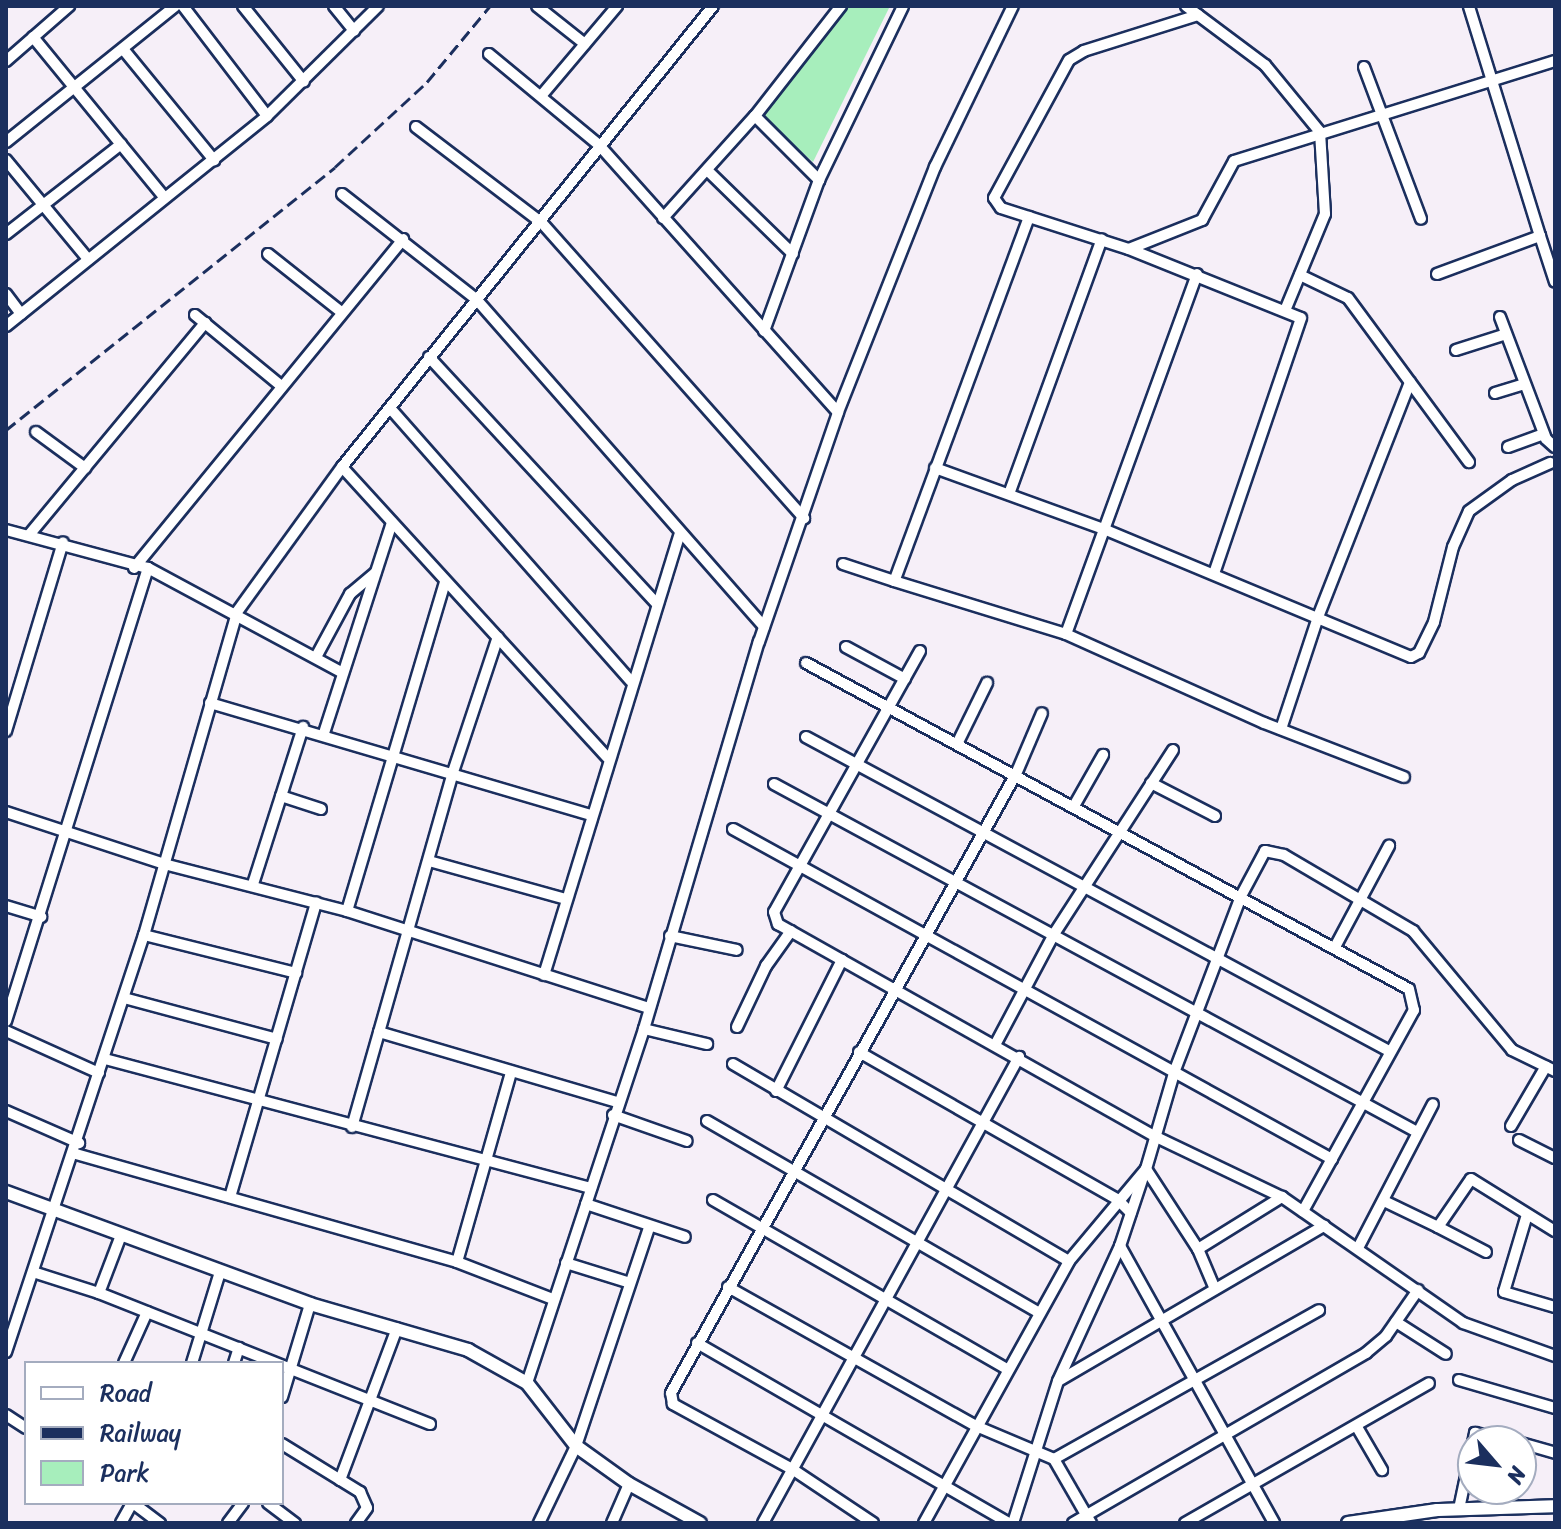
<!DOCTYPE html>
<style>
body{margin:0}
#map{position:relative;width:1561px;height:1529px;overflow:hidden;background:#f6eff8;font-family:Sriracha,sans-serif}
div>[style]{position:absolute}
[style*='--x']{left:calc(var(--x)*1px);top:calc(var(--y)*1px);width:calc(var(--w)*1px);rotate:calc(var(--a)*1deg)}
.green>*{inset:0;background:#a7eebc}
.roads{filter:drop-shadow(2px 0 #1b2f5e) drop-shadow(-2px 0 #1b2f5e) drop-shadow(0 2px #1b2f5e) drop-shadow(0 -2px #1b2f5e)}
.minor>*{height:10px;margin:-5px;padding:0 5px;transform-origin:5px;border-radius:5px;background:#fff}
.tertiary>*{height:12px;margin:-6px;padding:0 6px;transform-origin:6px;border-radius:6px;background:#fff}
.rail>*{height:3px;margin-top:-1.5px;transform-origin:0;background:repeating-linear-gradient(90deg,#1b2f5e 0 12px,transparent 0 18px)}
span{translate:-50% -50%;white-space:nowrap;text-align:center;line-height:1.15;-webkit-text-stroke:7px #fff;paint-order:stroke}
.frame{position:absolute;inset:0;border:8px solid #1b2f5e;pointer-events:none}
.legend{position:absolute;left:24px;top:1361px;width:260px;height:144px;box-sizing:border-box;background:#fff;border:2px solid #a4acbf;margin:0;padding:10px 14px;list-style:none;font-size:24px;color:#1b2f5e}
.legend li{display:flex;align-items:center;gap:16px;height:40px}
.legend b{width:40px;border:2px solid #a4acbf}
.north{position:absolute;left:1457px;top:1425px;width:80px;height:80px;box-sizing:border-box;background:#fff;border:2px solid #a4acbf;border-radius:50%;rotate:118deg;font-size:22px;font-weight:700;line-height:32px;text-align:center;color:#1b2f5e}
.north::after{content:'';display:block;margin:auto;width:28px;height:36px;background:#1b2f5e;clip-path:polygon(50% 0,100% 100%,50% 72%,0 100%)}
</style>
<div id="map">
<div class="green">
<div style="clip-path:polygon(840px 6px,890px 6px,813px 162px,755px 111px)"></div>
</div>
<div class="roads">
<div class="minor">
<div style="--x:183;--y:6;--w:138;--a:52.6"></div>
<div style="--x:243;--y:6;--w:97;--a:51.2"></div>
<div style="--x:334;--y:6;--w:32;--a:51"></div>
<div style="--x:537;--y:6;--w:61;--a:38.4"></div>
<div style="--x:1186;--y:6;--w:99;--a:36.8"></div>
<div style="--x:1265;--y:65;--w:87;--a:50.6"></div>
<div style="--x:1320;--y:132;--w:82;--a:86.5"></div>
<div style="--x:1325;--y:214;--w:102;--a:112.5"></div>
<div style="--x:1198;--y:15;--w:120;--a:162.5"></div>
<div style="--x:1084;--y:51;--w:17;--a:149"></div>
<div style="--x:1069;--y:60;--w:157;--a:118.5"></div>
<div style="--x:994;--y:198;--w:12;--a:55"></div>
<div style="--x:1001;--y:208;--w:134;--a:17.8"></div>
<div style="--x:1129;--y:249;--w:185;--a:21.9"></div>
<div style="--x:1301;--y:318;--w:270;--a:108.8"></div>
<div style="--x:33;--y:37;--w:207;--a:50.7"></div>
<div style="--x:123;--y:49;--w:144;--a:50.7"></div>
<div style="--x:489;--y:54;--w:143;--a:39.6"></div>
<div style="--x:599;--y:145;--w:358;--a:48.2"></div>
<div style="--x:6;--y:61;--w:84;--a:-41.1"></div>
<div style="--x:1364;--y:67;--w:162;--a:69.4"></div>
<div style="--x:541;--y:96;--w:118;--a:-49.8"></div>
<div style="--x:755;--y:116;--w:91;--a:45"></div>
<div style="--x:416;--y:127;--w:158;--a:37.3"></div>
<div style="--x:542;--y:223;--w:395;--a:48.4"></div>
<div style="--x:6;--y:142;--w:217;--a:-38.8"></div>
<div style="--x:6;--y:160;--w:129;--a:50.4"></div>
<div style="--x:707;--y:170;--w:120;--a:44.3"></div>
<div style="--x:342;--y:194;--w:172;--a:38.1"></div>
<div style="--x:477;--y:300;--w:435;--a:48.7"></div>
<div style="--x:1029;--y:217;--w:388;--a:110.3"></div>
<div style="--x:894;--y:581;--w:180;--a:17.1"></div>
<div style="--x:1066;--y:634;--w:217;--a:24.2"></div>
<div style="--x:1264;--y:723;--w:150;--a:21.1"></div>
<div style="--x:663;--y:218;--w:137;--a:-48"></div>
<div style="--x:755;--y:116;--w:140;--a:-52"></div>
<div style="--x:6;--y:234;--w:146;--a:-38"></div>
<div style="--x:1540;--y:236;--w:48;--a:71.9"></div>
<div style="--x:1129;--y:249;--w:79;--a:-21.7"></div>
<div style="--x:1202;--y:220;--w:67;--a:-61.5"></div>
<div style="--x:1234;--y:161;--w:336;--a:-17.3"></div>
<div style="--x:268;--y:254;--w:92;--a:38.4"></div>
<div style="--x:1437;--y:274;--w:110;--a:-20.3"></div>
<div style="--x:1540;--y:236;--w:241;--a:-107.2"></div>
<div style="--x:1300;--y:275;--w:53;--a:25.6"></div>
<div style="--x:1348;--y:298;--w:204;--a:53.6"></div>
<div style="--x:6;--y:294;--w:25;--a:53"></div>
<div style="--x:195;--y:315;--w:110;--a:39.5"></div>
<div style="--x:1500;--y:317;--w:130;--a:69.3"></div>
<div style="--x:1546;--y:439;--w:12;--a:42"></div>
<div style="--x:6;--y:326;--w:335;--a:-38.8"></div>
<div style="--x:267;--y:116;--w:156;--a:-44.7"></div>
<div style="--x:764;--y:331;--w:161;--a:-70"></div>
<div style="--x:819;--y:180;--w:193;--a:-64.2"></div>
<div style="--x:1456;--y:350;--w:52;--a:-17.7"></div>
<div style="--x:429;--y:357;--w:335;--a:47.3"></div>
<div style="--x:1495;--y:393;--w:30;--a:-17"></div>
<div style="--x:390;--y:408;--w:364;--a:48.6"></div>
<div style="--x:36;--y:432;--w:61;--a:36.3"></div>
<div style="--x:1508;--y:447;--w:38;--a:-20"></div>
<div style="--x:342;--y:467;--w:393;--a:47.6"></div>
<div style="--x:935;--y:468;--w:182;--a:19.9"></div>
<div style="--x:1106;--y:530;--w:330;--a:22.6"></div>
<div style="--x:1411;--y:657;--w:9;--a:-27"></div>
<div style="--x:1419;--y:653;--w:34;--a:-64"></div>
<div style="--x:1434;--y:622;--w:77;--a:-75.8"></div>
<div style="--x:1453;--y:547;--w:39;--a:-66"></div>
<div style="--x:1469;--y:511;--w:53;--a:-35.8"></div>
<div style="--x:1512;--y:480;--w:42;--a:-24.1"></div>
<div style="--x:1009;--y:494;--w:271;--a:-70"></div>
<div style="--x:6;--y:530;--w:147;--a:15"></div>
<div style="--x:148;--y:568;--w:219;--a:28.3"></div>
<div style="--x:29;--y:535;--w:276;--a:-50.3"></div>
<div style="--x:843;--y:564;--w:54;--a:18.4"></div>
<div style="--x:134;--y:568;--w:425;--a:-50.7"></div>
<div style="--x:1066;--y:634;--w:383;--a:-70"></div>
<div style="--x:846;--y:647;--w:67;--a:28.5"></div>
<div style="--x:920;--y:651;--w:299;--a:119.2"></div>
<div style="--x:774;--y:912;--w:13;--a:72"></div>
<div style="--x:778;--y:924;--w:434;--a:29.4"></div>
<div style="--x:1156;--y:1137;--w:140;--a:25.5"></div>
<div style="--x:1282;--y:1197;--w:221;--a:34.8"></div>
<div style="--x:1463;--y:1323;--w:98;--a:19.7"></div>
<div style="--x:316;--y:657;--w:72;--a:-61.6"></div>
<div style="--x:350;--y:594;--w:33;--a:-40"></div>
<div style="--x:806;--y:663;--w:685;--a:28.4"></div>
<div style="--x:1409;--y:989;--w:22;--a:77"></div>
<div style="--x:1414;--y:1010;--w:230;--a:118.9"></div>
<div style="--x:210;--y:703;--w:396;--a:16.4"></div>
<div style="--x:1281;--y:729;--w:118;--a:-71.7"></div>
<div style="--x:1318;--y:617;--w:252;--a:-68.6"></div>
<div style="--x:6;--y:731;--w:197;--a:-73.2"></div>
<div style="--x:324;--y:733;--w:221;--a:-72.1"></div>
<div style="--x:806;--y:737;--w:662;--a:28.31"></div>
<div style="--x:958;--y:742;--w:66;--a:-63.8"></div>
<div style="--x:1151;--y:783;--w:72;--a:27.3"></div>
<div style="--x:774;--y:784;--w:731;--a:28.42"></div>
<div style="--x:281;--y:796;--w:42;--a:18"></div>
<div style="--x:1074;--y:806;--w:59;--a:-60.4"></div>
<div style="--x:6;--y:812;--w:166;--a:18.2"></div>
<div style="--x:164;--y:864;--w:189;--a:14.4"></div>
<div style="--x:347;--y:911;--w:317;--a:17.8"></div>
<div style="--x:733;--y:829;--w:684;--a:28.85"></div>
<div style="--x:429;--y:861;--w:142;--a:15.5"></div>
<div style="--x:253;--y:884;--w:165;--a:-72.3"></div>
<div style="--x:6;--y:906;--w:37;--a:17"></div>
<div style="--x:347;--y:911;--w:343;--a:-73.4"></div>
<div style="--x:144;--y:935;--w:157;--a:14"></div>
<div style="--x:670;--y:936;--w:68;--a:11.8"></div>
<div style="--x:1335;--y:947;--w:115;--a:-61.9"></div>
<div style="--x:544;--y:975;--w:460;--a:-72.9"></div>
<div style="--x:124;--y:998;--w:158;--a:15"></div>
<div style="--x:6;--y:1021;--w:475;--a:-72.6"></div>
<div style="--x:737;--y:1027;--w:68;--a:-64.6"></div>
<div style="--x:766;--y:966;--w:43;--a:-54.5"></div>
<div style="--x:644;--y:1029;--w:65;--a:13.4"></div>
<div style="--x:6;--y:1031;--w:102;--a:24.3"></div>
<div style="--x:379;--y:1032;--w:248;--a:16.4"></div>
<div style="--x:995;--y:1045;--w:126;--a:-62"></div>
<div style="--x:1054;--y:934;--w:219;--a:-57.1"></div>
<div style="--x:859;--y:1052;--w:298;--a:29.7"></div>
<div style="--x:1118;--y:1200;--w:18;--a:45"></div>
<div style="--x:105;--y:1059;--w:503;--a:14.87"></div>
<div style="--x:733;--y:1064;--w:389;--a:30.4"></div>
<div style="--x:776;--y:1091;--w:147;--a:-63.3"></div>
<div style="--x:6;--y:1111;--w:80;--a:23.7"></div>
<div style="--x:613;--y:1115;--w:78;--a:19.4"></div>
<div style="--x:707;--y:1121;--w:384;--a:30"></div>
<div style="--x:1511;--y:1126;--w:69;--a:-59.7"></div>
<div style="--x:352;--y:1127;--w:366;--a:-74.1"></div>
<div style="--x:452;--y:775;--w:145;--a:-71.6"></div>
<div style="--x:1519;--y:1140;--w:40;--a:26.6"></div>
<div style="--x:76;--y:1154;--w:396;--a:15.8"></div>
<div style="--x:457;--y:1262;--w:103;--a:21.1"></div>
<div style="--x:1146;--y:1169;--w:95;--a:57"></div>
<div style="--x:1198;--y:1249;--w:43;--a:67"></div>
<div style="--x:230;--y:1197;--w:307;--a:-73.7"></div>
<div style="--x:713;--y:1200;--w:339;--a:29.9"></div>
<div style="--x:1384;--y:1201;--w:60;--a:25.7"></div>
<div style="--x:1438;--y:1227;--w:58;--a:-55.5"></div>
<div style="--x:1471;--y:1179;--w:99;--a:31.8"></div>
<div style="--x:586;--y:1204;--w:104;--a:18.4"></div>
<div style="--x:1526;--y:1218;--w:77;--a:106.6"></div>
<div style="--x:1504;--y:1292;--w:53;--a:16.4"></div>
<div style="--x:1438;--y:1227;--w:54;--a:27.5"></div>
<div style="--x:120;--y:1238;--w:59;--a:110.9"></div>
<div style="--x:99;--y:1293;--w:356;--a:21.6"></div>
<div style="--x:1120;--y:1246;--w:317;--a:60.9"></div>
<div style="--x:1358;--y:1248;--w:162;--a:-62.5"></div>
<div style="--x:1198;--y:1249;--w:99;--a:-31.8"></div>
<div style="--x:457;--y:1262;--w:198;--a:-74.1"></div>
<div style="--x:566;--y:1263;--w:64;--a:17.3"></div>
<div style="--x:33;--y:1272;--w:69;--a:17.7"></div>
<div style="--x:728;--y:1287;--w:284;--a:29.3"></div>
<div style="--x:976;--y:1426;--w:85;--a:22.9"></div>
<div style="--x:1054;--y:1459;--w:304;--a:-29.3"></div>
<div style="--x:1396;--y:1322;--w:59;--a:32.6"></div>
<div style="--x:697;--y:1343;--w:360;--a:30"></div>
<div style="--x:6;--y:1352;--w:439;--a:-71.7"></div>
<div style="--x:144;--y:935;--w:336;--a:-73.9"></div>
<div style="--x:237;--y:612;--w:179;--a:-54.1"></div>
<div style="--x:342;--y:467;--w:592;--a:-51.17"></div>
<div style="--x:124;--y:1363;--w:56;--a:-65.7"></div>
<div style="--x:192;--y:1363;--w:95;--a:-72.9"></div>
<div style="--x:234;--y:1363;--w:16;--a:-72"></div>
<div style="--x:1060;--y:1380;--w:306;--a:-30.3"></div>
<div style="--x:1459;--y:1380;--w:100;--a:16.3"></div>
<div style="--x:527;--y:1383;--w:373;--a:-71.7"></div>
<div style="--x:644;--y:1029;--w:404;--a:-73.5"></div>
<div style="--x:759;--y:642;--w:243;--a:-71"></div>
<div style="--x:838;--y:412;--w:264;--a:-68.4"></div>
<div style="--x:935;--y:167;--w:179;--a:-64.2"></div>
<div style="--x:282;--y:1397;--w:97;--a:-73.2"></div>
<div style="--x:6;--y:1415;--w:24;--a:33"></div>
<div style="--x:1357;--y:1427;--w:50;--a:59.8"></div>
<div style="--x:1521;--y:1443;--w:35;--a:16"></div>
<div style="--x:282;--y:1444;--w:92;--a:31.6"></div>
<div style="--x:360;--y:1492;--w:17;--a:66"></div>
<div style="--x:367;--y:1508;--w:19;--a:126"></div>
<div style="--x:1054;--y:1459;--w:74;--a:60"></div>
<div style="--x:340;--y:1480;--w:162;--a:-69.4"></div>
<div style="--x:133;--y:1503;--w:34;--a:37"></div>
<div style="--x:268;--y:1503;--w:34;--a:37"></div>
<div style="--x:1459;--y:1509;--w:78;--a:-78.1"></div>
<div style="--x:1475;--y:1433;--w:39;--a:12"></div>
<div style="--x:121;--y:1523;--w:23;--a:-61"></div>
<div style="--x:228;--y:1523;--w:25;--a:-53"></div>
<div style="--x:539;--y:1523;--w:85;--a:-64.3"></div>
<div style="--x:576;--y:1446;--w:230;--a:-71.5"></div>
<div style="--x:612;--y:1523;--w:43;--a:-66.4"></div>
<div style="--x:763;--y:1523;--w:532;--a:-61.22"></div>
<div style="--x:873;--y:1523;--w:97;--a:-146.3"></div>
<div style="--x:792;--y:1469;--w:136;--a:-151.4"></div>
<div style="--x:673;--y:1404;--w:11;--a:-100"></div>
<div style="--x:671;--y:1393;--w:709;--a:-60.87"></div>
<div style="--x:1016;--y:774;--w:66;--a:-66.9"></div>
<div style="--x:924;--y:1523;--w:299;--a:-61"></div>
<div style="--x:1069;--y:1261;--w:120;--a:-50.1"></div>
<div style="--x:1146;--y:1169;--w:103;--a:-73.7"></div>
<div style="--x:1175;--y:1070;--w:186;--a:-69.2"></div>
<div style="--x:1241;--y:896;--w:51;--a:-61.9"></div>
<div style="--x:1265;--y:851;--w:19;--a:12"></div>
<div style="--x:1284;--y:855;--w:150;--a:30.5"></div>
<div style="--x:1413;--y:931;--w:155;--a:50.2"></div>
<div style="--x:1512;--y:1050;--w:48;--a:26"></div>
<div style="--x:1013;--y:1523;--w:149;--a:-72.4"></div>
<div style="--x:1058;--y:1381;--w:149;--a:-65.3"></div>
<div style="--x:1120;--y:1246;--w:76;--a:-71.6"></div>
<div style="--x:1073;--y:1523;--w:339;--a:-30.1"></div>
<div style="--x:1366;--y:1353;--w:26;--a:-40"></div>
<div style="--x:1386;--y:1336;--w:56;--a:-55.2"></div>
<div style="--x:1185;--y:1523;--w:281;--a:-29.8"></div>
</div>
<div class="tertiary">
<div style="--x:6;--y:1192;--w:324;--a:20.2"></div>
<div style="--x:310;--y:1304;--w:165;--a:16.2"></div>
<div style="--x:468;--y:1350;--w:68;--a:29.2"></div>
<div style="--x:527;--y:1383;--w:80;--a:52.1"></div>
<div style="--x:576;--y:1446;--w:65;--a:35.6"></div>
<div style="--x:629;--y:1484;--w:81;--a:28.8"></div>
<div style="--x:1348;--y:1523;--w:90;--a:-8.3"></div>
<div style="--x:1437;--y:1510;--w:118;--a:-1.9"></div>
</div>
</div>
<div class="rail">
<div style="--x:6;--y:430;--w:421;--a:-38.6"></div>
<div style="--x:335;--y:167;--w:125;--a:-42.7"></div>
<div style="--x:427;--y:82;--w:99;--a:-50.3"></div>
</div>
<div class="frame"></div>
<ul class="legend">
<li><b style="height:10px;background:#fff"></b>Road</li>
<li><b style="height:10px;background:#1b2f5e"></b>Railway</li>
<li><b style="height:22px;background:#a7eebc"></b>Park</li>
</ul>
<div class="north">N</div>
</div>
